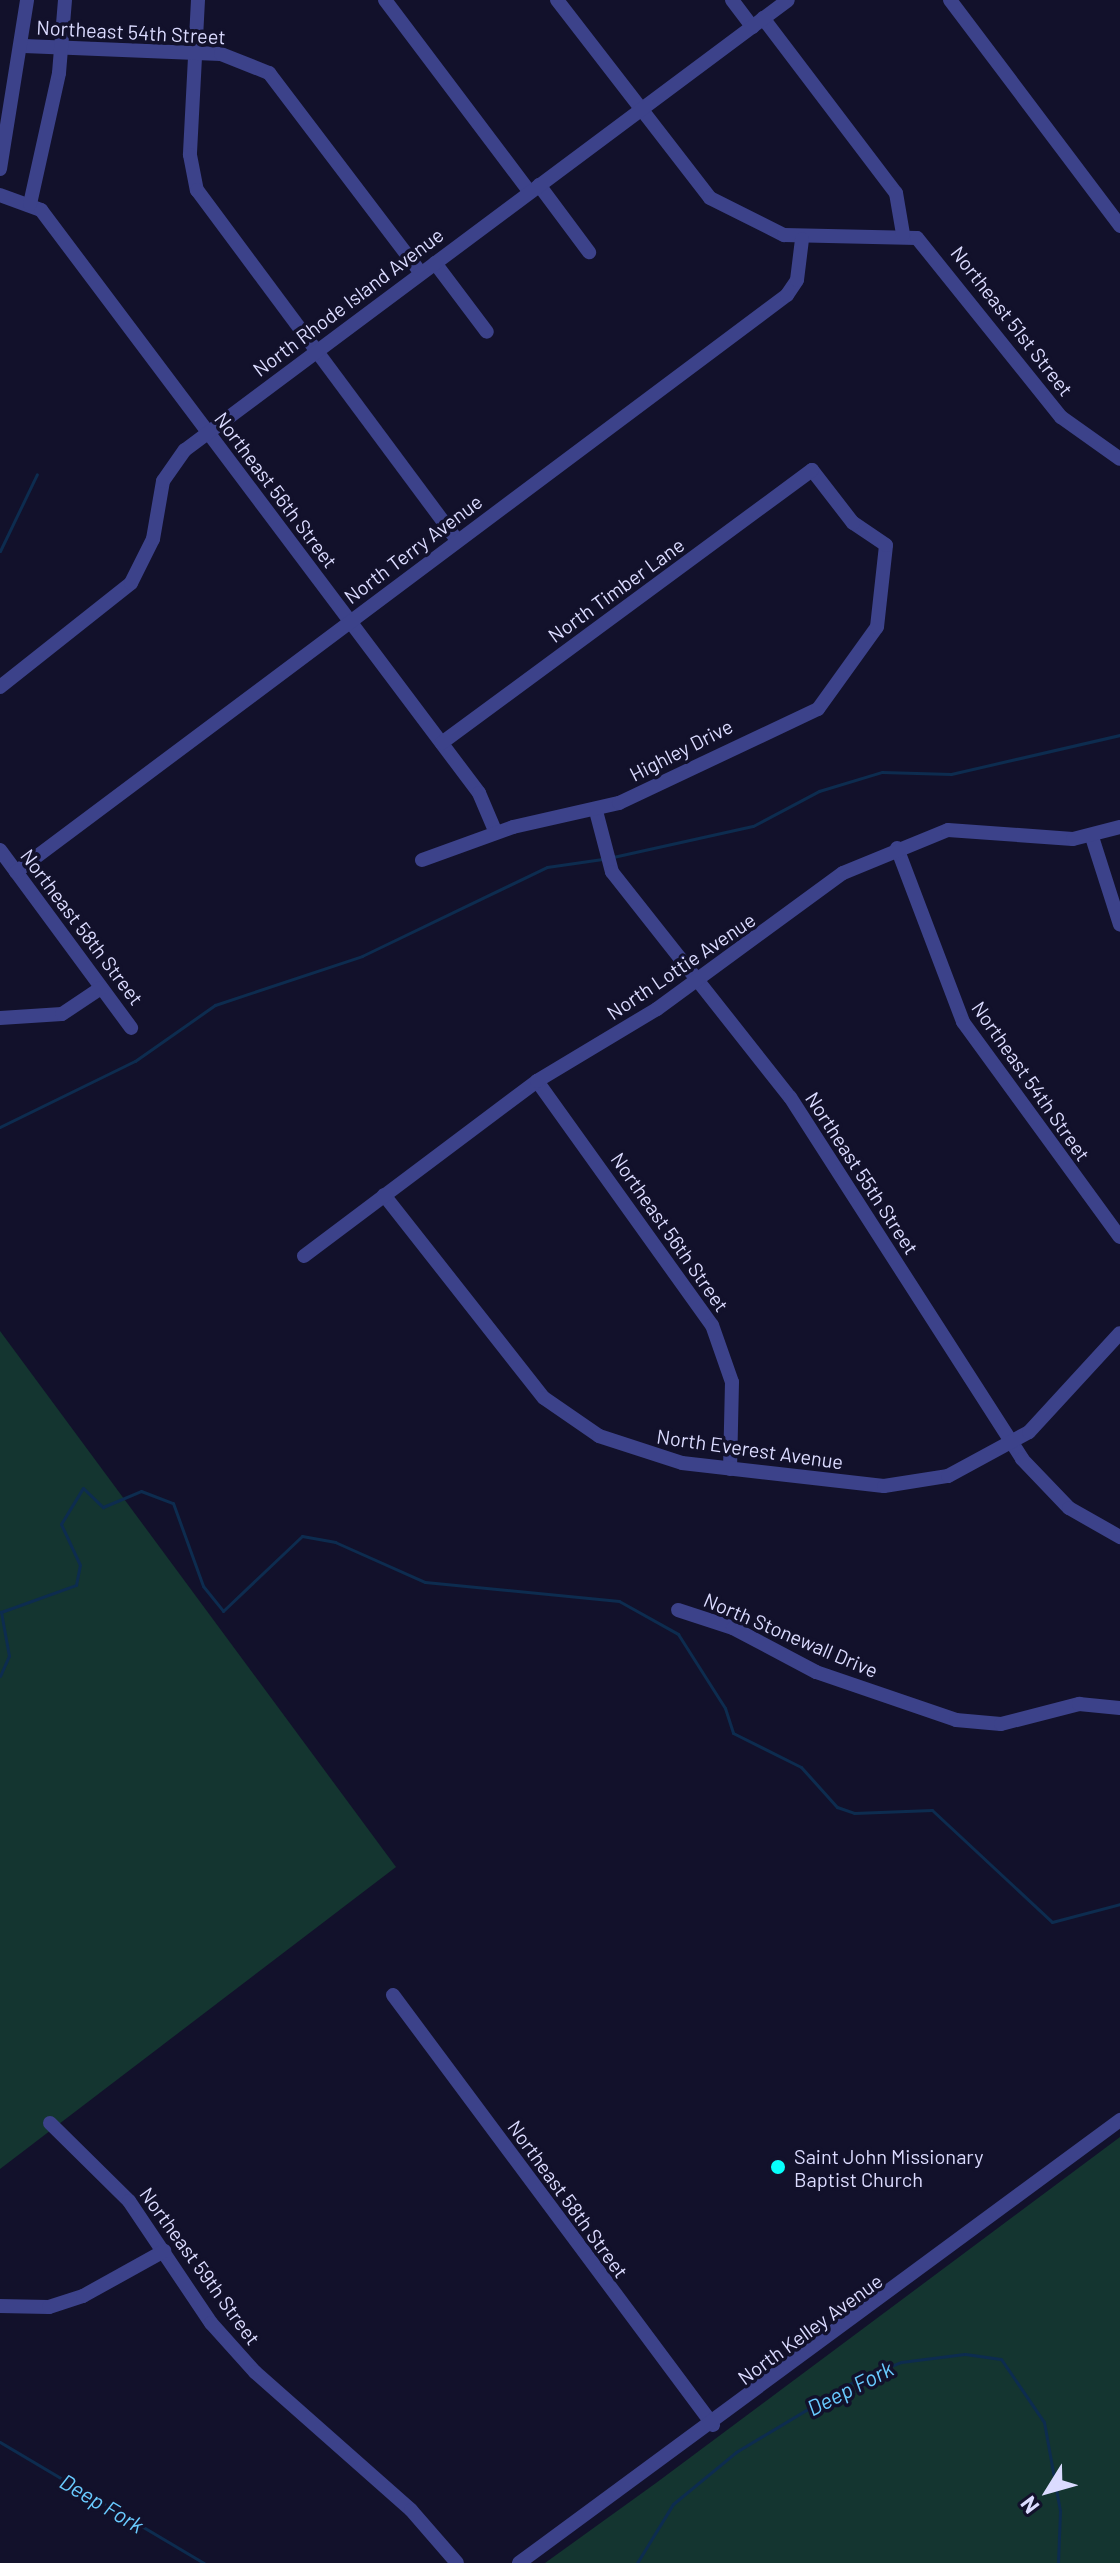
<!DOCTYPE html>
<style>
body{margin:0}
#map{position:relative;width:1120px;height:2563px;overflow:hidden;background:#12112b;font-family:Barlow,sans-serif}
div>[style]{position:absolute}
[style*='--x']{left:calc(var(--x)*1px);top:calc(var(--y)*1px);width:calc(var(--w)*1px);rotate:calc(var(--a)*1deg)}
.green>*{inset:0;background:#143530}
.stream>*{height:3px;margin:-1.5px;padding:0 1.5px;transform-origin:1.5px;border-radius:1.5px;background:#0d2c4f}
.minor>*{height:14px;margin:-7px;padding:0 7px;transform-origin:7px;border-radius:7px;background:#3c428a}
.dots>*{width:22px;height:22px;translate:-50% -50%;box-sizing:border-box;border:4px solid #12112b;border-radius:50%}
span{translate:-50% -50%;white-space:nowrap;text-align:center;line-height:1.15;-webkit-text-stroke:7px #12112b;paint-order:stroke}
.street-label{font-size:20px;color:#dbdbff}
.poi-label{font-size:20px;color:#dbdbff}
.left{translate:0 -50%;text-align:left}
.water-label{font-size:22px;color:#69cbff;font-style:italic}
.north{position:absolute;left:1008px;top:2451px;width:80px;height:80px;-webkit-text-stroke:6px #12112b;paint-order:stroke;rotate:233deg;font-size:22px;font-weight:700;line-height:32px;text-align:center;color:#dbdbff}
.north::after{content:'';display:block;margin:auto;width:28px;height:36px;background:#dbdbff;clip-path:polygon(50% 0,100% 100%,50% 72%,0 100%)}
</style>
<div id="map">
<div class="green">
<div style="clip-path:polygon(0 1331px,396px 1867px,0 2169px)"></div>
<div style="clip-path:polygon(1120px 2137px,1120px 2563px,545px 2563px,656px 2483px)"></div>
</div>
<div class="stream">
<div style="--x:0;--y:551;--w:85;--a:-64.3"></div>
<div style="--x:613;--y:857;--w:143;--a:-12.5"></div>
<div style="--x:753;--y:826;--w:75;--a:-27.9"></div>
<div style="--x:819;--y:791;--w:66;--a:-16.8"></div>
<div style="--x:882;--y:772;--w:69;--a:1.7"></div>
<div style="--x:951;--y:774;--w:173;--a:-13"></div>
<div style="--x:0;--y:1127;--w:150;--a:-26.1"></div>
<div style="--x:135;--y:1061;--w:98;--a:-35"></div>
<div style="--x:215;--y:1005;--w:155;--a:-18.4"></div>
<div style="--x:362;--y:956;--w:205;--a:-25.7"></div>
<div style="--x:547;--y:867;--w:56;--a:-8.3"></div>
<div style="--x:1;--y:1612;--w:80;--a:-19.8"></div>
<div style="--x:76;--y:1585;--w:20;--a:-79"></div>
<div style="--x:80;--y:1565;--w:45;--a:-114.9"></div>
<div style="--x:61;--y:1524;--w:42;--a:-58.6"></div>
<div style="--x:83;--y:1488;--w:28;--a:44"></div>
<div style="--x:103;--y:1507;--w:41;--a:-22.8"></div>
<div style="--x:141;--y:1491;--w:34;--a:21"></div>
<div style="--x:173;--y:1503;--w:88;--a:70.1"></div>
<div style="--x:203;--y:1586;--w:32;--a:51"></div>
<div style="--x:223;--y:1611;--w:109;--a:-43.5"></div>
<div style="--x:302;--y:1536;--w:34;--a:10"></div>
<div style="--x:335;--y:1542;--w:98;--a:24"></div>
<div style="--x:425;--y:1582;--w:195;--a:5.6"></div>
<div style="--x:619;--y:1601;--w:68;--a:29.2"></div>
<div style="--x:678;--y:1634;--w:88;--a:57.6"></div>
<div style="--x:725;--y:1708;--w:26;--a:72"></div>
<div style="--x:733;--y:1733;--w:76;--a:26.6"></div>
<div style="--x:801;--y:1767;--w:54;--a:48"></div>
<div style="--x:837;--y:1807;--w:18;--a:19"></div>
<div style="--x:854;--y:1813;--w:78;--a:-2.2"></div>
<div style="--x:932;--y:1810;--w:164;--a:43"></div>
<div style="--x:1052;--y:1922;--w:70;--a:-14.8"></div>
<div style="--x:0;--y:1676;--w:22;--a:-66"></div>
<div style="--x:9;--y:1656;--w:45;--a:-100.3"></div>
<div style="--x:0;--y:2442;--w:237;--a:30.7"></div>
<div style="--x:637;--y:2563;--w:69;--a:-58.6"></div>
<div style="--x:673;--y:2504;--w:82;--a:-39.5"></div>
<div style="--x:736;--y:2452;--w:142;--a:-30.9"></div>
<div style="--x:858;--y:2379;--w:46;--a:-21.6"></div>
<div style="--x:901;--y:2362;--w:64;--a:-7.1"></div>
<div style="--x:965;--y:2354;--w:36;--a:8"></div>
<div style="--x:1001;--y:2359;--w:76;--a:55.7"></div>
<div style="--x:1044;--y:2422;--w:90;--a:79.8"></div>
<div style="--x:1060;--y:2511;--w:52;--a:92.2"></div>
</div>
<div class="minor">
<div style="--x:198;--y:0;--w:155;--a:93"></div>
<div style="--x:190;--y:155;--w:36;--a:79"></div>
<div style="--x:197;--y:190;--w:437;--a:53.4"></div>
<div style="--x:385;--y:0;--w:239;--a:53"></div>
<div style="--x:557;--y:0;--w:250;--a:52.3"></div>
<div style="--x:710;--y:198;--w:83;--a:26.6"></div>
<div style="--x:784;--y:235;--w:133;--a:1.3"></div>
<div style="--x:917;--y:238;--w:230;--a:51.2"></div>
<div style="--x:1061;--y:417;--w:72;--a:35.4"></div>
<div style="--x:732;--y:0;--w:34;--a:53"></div>
<div style="--x:950;--y:0;--w:283;--a:53"></div>
<div style="--x:763;--y:18;--w:220;--a:52.8"></div>
<div style="--x:896;--y:193;--w:42;--a:80.3"></div>
<div style="--x:24;--y:46;--w:197;--a:2.3"></div>
<div style="--x:221;--y:54;--w:52;--a:21.6"></div>
<div style="--x:269;--y:73;--w:251;--a:52.8"></div>
<div style="--x:0;--y:169;--w:171;--a:-80.9"></div>
<div style="--x:539;--y:185;--w:84;--a:53.3"></div>
<div style="--x:0;--y:195;--w:44;--a:20.1"></div>
<div style="--x:41;--y:210;--w:729;--a:53.08"></div>
<div style="--x:479;--y:793;--w:43;--a:67"></div>
<div style="--x:30;--y:204;--w:134;--a:-77.5"></div>
<div style="--x:59;--y:73;--w:73;--a:-85.3"></div>
<div style="--x:435;--y:263;--w:86;--a:53"></div>
<div style="--x:0;--y:687;--w:167;--a:-38.4"></div>
<div style="--x:131;--y:583;--w:49;--a:-63.4"></div>
<div style="--x:153;--y:539;--w:59;--a:-80.2"></div>
<div style="--x:163;--y:481;--w:38;--a:-55"></div>
<div style="--x:185;--y:450;--w:752;--a:-36.73"></div>
<div style="--x:596;--y:811;--w:63;--a:75.3"></div>
<div style="--x:612;--y:872;--w:287;--a:51.7"></div>
<div style="--x:790;--y:1097;--w:430;--a:57.3"></div>
<div style="--x:1022;--y:1459;--w:68;--a:46.2"></div>
<div style="--x:1069;--y:1508;--w:59;--a:29.6"></div>
<div style="--x:1092;--y:837;--w:92;--a:72.3"></div>
<div style="--x:897;--y:848;--w:186;--a:69.2"></div>
<div style="--x:963;--y:1022;--w:266;--a:53.9"></div>
<div style="--x:0;--y:850;--w:221;--a:53.6"></div>
<div style="--x:422;--y:860;--w:97;--a:-19.9"></div>
<div style="--x:513;--y:827;--w:109;--a:-12.8"></div>
<div style="--x:619;--y:803;--w:220;--a:-25.3"></div>
<div style="--x:818;--y:709;--w:101;--a:-54.3"></div>
<div style="--x:877;--y:627;--w:82;--a:-83.7"></div>
<div style="--x:886;--y:545;--w:40;--a:-146"></div>
<div style="--x:853;--y:523;--w:67;--a:-127.7"></div>
<div style="--x:812;--y:470;--w:460;--a:143.6"></div>
<div style="--x:16;--y:872;--w:963;--a:-36.81"></div>
<div style="--x:787;--y:295;--w:18;--a:-56"></div>
<div style="--x:797;--y:280;--w:41;--a:-83"></div>
<div style="--x:0;--y:1018;--w:62;--a:-3.7"></div>
<div style="--x:62;--y:1014;--w:47;--a:-33.7"></div>
<div style="--x:537;--y:1081;--w:300;--a:54.4"></div>
<div style="--x:712;--y:1325;--w:60;--a:70.7"></div>
<div style="--x:732;--y:1382;--w:87;--a:91.3"></div>
<div style="--x:384;--y:1195;--w:258;--a:51.8"></div>
<div style="--x:544;--y:1398;--w:67;--a:34.6"></div>
<div style="--x:599;--y:1436;--w:87;--a:18"></div>
<div style="--x:682;--y:1463;--w:203;--a:6.5"></div>
<div style="--x:884;--y:1486;--w:65;--a:-8.9"></div>
<div style="--x:948;--y:1476;--w:92;--a:-28.5"></div>
<div style="--x:1029;--y:1432;--w:134;--a:-47.4"></div>
<div style="--x:304;--y:1256;--w:291;--a:-36.9"></div>
<div style="--x:537;--y:1081;--w:140;--a:-31"></div>
<div style="--x:657;--y:1009;--w:230;--a:-36.2"></div>
<div style="--x:843;--y:873;--w:113;--a:-22.3"></div>
<div style="--x:948;--y:830;--w:125;--a:4.1"></div>
<div style="--x:1073;--y:839;--w:49;--a:-14.3"></div>
<div style="--x:678;--y:1610;--w:58;--a:18.1"></div>
<div style="--x:733;--y:1628;--w:94;--a:27.9"></div>
<div style="--x:816;--y:1672;--w:148;--a:18.9"></div>
<div style="--x:956;--y:1720;--w:45;--a:5.1"></div>
<div style="--x:1001;--y:1724;--w:81;--a:-14.4"></div>
<div style="--x:1079;--y:1704;--w:41;--a:5.6"></div>
<div style="--x:393;--y:1995;--w:536;--a:53.34"></div>
<div style="--x:50;--y:2123;--w:111;--a:44.6"></div>
<div style="--x:129;--y:2201;--w:147;--a:56.1"></div>
<div style="--x:211;--y:2323;--w:66;--a:48.1"></div>
<div style="--x:255;--y:2372;--w:208;--a:41.5"></div>
<div style="--x:411;--y:2510;--w:70;--a:49"></div>
<div style="--x:0;--y:2306;--w:49;--a:1.2"></div>
<div style="--x:49;--y:2307;--w:36;--a:-18"></div>
<div style="--x:83;--y:2296;--w:93;--a:-29.1"></div>
<div style="--x:519;--y:2563;--w:747;--a:-36.39"></div>
</div>
<div class="dots">
<div style="left:778px;top:2167px;background:#07fffc"></div>
</div>
<div class="street-label">
<span style="left:131px;top:32px;rotate:3deg">Northeast 54th Street</span>
<span style="left:348px;top:302px;rotate:-37deg">North Rhode Island Avenue</span>
<span style="left:1012px;top:321px;rotate:52deg">Northeast 51st Street</span>
<span style="left:276px;top:490px;rotate:53deg">Northeast 56th Street</span>
<span style="left:413px;top:549px;rotate:-37deg">North Terry Avenue</span>
<span style="left:616px;top:590px;rotate:-36deg">North Timber Lane</span>
<span style="left:681px;top:750px;rotate:-27deg">Highley Drive</span>
<span style="left:82px;top:927px;rotate:53deg">Northeast 58th Street</span>
<span style="left:681px;top:966px;rotate:-34deg">North Lottie Avenue</span>
<span style="left:1031px;top:1081px;rotate:55deg">Northeast 54th Street</span>
<span style="left:862px;top:1173px;rotate:57deg">Northeast 55th Street</span>
<span style="left:670px;top:1232px;rotate:55deg">Northeast 56th Street</span>
<span style="left:750px;top:1449px;rotate:8deg">North Everest Avenue</span>
<span style="left:791px;top:1635px;rotate:23deg">North Stonewall Drive</span>
<span style="left:568px;top:2199px;rotate:54deg">Northeast 58th Street</span>
<span style="left:200px;top:2266px;rotate:54deg">Northeast 59th Street</span>
<span style="left:810px;top:2329px;rotate:-36deg">North Kelley Avenue</span>
</div>
<div class="poi-label">
<span class="left" style="left:794px;top:2168px">Saint John Missionary<br>Baptist Church</span>
</div>
<div class="water-label">
<span style="left:850px;top:2388px;rotate:-27deg">Deep Fork</span>
<span style="left:102px;top:2503px;rotate:31deg">Deep Fork</span>
</div>
<div class="north">N</div>
</div>
